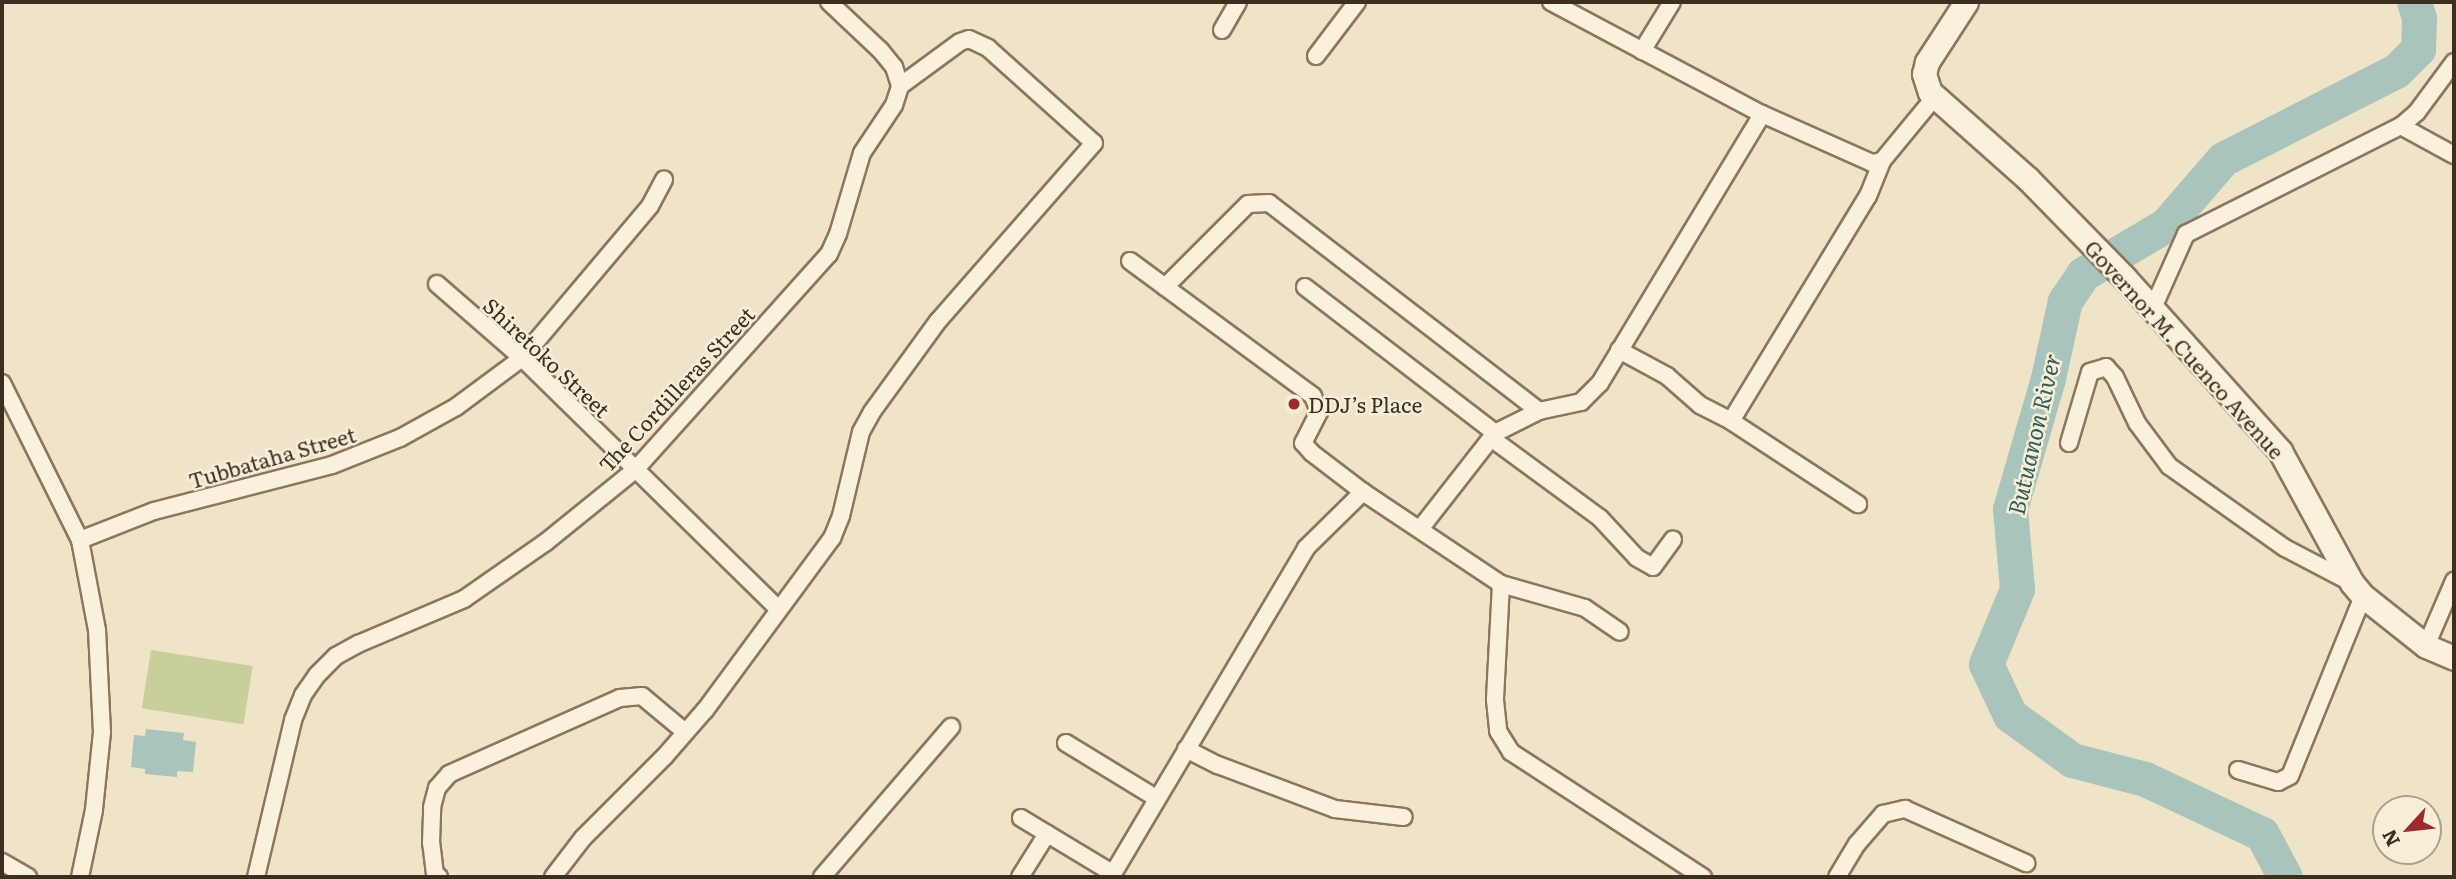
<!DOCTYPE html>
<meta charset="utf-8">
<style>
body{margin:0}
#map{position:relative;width:2456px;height:879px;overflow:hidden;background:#f0e4c8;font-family:Literata,serif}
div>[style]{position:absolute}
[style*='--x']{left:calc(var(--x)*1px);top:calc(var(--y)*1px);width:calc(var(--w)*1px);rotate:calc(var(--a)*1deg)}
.green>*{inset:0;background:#c9cf9b;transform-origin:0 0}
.water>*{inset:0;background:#a9c4bc}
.river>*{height:35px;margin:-17.5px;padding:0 17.5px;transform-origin:17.5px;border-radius:17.5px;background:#a9c4bc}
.roads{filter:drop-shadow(2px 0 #8d765c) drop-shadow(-2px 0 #8d765c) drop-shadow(0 2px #8d765c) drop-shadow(0 -2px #8d765c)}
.street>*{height:16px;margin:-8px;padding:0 8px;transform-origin:8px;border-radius:8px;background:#faf1dc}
.secondary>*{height:23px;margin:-11.5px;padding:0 11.5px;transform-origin:11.5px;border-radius:11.5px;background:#faf1dc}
.dots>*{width:19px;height:19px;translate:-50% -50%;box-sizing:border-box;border:4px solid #f7eed8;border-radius:50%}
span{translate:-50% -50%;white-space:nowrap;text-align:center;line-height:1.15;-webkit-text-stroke:5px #f7eed8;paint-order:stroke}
.street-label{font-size:21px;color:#3d2e20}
.poi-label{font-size:21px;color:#3d2e20}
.left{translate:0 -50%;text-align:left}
.water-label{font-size:23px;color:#2f5d5a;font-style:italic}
.frame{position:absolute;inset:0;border:4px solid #3d2e20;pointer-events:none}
.north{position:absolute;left:2372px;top:795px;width:70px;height:70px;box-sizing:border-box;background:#f7eed8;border:2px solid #ada18e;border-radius:50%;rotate:243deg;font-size:19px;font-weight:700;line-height:28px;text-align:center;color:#3d2e20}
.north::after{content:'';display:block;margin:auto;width:24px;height:32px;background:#9e2a2b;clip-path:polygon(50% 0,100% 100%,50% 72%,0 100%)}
</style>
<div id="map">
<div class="green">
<div style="left:151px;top:650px;width:103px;height:59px;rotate:9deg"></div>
</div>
<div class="water">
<div style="clip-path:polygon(146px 729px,184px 733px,183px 740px,196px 742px,193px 772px,177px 771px,177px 777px,145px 774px,145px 769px,131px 767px,134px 735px,145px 736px)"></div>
</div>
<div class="river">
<div style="--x:2285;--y:877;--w:49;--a:-118.1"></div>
<div style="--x:2262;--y:834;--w:129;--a:-154.8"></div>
<div style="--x:2145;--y:779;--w:75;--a:-165.4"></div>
<div style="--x:2072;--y:760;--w:77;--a:-144"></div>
<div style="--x:2010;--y:715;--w:56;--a:-115.2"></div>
<div style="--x:1986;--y:664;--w:81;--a:-67.5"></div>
<div style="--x:2017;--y:589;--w:80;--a:-95"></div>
<div style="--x:2010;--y:509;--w:136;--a:-73.8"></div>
<div style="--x:2048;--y:378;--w:79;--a:-77.6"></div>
<div style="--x:2065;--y:301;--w:32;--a:-56"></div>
<div style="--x:2083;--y:274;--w:96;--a:-30.6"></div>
<div style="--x:2166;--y:225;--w:87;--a:-49.2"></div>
<div style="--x:2223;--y:159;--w:194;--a:-27"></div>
<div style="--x:2396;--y:71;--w:31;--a:-45"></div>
<div style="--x:2418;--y:49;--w:31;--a:-88"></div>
<div style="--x:2419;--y:18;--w:17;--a:-107"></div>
</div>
<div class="roads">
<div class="street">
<div style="--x:829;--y:2;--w:71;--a:43.3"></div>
<div style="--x:881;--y:51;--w:21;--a:51"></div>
<div style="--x:894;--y:67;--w:20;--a:72"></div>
<div style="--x:1551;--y:2;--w:239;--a:28"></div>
<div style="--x:1762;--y:114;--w:120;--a:24"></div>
<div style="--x:1872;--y:163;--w:10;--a:-11"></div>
<div style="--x:1222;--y:30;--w:32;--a:-60"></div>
<div style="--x:1642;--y:51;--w:57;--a:-58.5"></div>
<div style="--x:1316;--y:56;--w:68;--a:-52.8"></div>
<div style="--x:2401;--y:126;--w:60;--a:28.7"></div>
<div style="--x:1130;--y:261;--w:227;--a:36.4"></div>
<div style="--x:1313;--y:396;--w:17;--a:69"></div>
<div style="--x:1319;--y:412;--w:35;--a:117"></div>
<div style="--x:1303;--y:443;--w:13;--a:48"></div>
<div style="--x:1312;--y:453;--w:64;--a:37.4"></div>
<div style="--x:1363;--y:492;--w:166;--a:33.7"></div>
<div style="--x:1501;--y:584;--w:116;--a:93"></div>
<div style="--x:1495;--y:700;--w:31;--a:84"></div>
<div style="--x:1498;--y:731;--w:25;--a:58"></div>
<div style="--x:1511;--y:752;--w:229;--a:33.1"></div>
<div style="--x:437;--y:284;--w:113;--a:41"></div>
<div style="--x:522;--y:358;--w:359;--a:44.4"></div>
<div style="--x:1165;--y:287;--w:117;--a:-45"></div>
<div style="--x:1248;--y:204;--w:21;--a:-3"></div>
<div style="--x:1269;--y:203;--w:341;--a:37.6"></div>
<div style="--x:1305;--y:287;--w:240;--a:37.5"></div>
<div style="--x:2153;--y:308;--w:81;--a:-66"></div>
<div style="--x:2186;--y:234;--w:241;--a:-26.7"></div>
<div style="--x:2401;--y:126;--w:21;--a:-41"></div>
<div style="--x:2417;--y:112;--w:62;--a:-53.5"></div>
<div style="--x:1619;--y:350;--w:55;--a:28.4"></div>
<div style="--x:1667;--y:376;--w:44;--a:41.3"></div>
<div style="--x:1700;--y:405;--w:35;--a:27"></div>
<div style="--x:1731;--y:421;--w:152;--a:33.2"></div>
<div style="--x:2;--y:383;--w:175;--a:63.6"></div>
<div style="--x:80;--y:540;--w:92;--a:79.3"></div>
<div style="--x:97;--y:630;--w:102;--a:87.2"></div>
<div style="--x:102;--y:732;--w:78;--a:95.9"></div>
<div style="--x:94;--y:810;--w:68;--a:101.8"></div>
<div style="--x:1731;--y:421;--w:263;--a:-58.7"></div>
<div style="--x:1868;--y:196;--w:38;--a:-68"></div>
<div style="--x:1882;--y:161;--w:82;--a:-50.5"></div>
<div style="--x:1491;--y:438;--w:135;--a:36.3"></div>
<div style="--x:1600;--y:518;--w:54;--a:47.2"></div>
<div style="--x:1637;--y:558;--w:18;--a:29"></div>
<div style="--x:1653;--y:567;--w:34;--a:-54"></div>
<div style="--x:2069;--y:443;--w:74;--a:-73.5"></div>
<div style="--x:2090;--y:372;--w:17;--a:-17"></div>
<div style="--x:2106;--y:367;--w:13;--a:48"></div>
<div style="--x:2115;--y:377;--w:51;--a:64.4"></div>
<div style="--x:2137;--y:423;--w:54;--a:53.3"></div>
<div style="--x:2169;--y:466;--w:142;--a:35.3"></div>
<div style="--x:2285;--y:548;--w:76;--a:27.6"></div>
<div style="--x:1420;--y:529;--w:122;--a:-52"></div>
<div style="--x:1495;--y:433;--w:49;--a:-26.6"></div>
<div style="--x:1539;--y:411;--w:43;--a:-12.1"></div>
<div style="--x:1581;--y:402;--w:27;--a:-45"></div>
<div style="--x:1600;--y:383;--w:314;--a:-58.9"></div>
<div style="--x:80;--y:540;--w:79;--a:-21.4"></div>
<div style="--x:154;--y:511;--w:184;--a:-14.5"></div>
<div style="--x:332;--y:465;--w:73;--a:-21.7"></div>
<div style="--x:400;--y:438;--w:64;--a:-29"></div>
<div style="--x:456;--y:407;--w:82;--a:-36.6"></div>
<div style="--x:522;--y:358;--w:199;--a:-49.9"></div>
<div style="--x:650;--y:206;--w:30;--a:-62"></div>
<div style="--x:1501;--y:584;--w:87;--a:15.9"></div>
<div style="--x:1585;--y:608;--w:42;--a:34.4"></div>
<div style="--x:2426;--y:646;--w:71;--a:-66.7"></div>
<div style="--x:1066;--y:743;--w:105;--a:31.4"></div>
<div style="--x:1186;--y:749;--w:36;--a:27"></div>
<div style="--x:1218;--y:765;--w:125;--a:20.6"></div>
<div style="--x:1335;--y:809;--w:69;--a:6.6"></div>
<div style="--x:2238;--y:770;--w:42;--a:16.7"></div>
<div style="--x:2278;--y:782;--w:13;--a:-27"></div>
<div style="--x:2290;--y:776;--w:194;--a:-67.9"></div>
<div style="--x:1021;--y:818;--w:106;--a:31.1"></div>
<div style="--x:2;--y:862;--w:30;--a:30"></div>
<div style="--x:256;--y:877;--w:161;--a:-76.7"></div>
<div style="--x:293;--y:720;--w:27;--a:-68"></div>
<div style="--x:303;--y:695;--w:24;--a:-55"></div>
<div style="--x:317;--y:675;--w:27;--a:-45"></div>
<div style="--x:336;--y:656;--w:25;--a:-29"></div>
<div style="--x:358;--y:644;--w:115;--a:-23"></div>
<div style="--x:464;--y:599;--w:100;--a:-34.8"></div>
<div style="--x:546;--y:542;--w:114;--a:-39"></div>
<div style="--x:635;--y:470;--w:290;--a:-48.1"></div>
<div style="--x:829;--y:254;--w:22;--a:-66"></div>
<div style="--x:838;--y:234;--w:84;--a:-73.5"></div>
<div style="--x:862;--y:153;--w:58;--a:-56.3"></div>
<div style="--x:894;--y:105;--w:20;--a:-72"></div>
<div style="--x:900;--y:86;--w:74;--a:-36.3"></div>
<div style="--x:960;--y:42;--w:9;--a:-18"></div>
<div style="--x:969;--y:39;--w:21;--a:25"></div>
<div style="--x:988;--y:48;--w:142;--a:41.9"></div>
<div style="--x:1094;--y:143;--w:237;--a:131.2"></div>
<div style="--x:938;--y:321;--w:112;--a:126"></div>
<div style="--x:872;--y:412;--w:23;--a:119"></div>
<div style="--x:861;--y:432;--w:86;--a:103.4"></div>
<div style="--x:841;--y:516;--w:24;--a:112"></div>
<div style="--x:832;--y:538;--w:214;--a:126.4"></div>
<div style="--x:705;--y:710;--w:61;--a:131"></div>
<div style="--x:665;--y:756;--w:116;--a:135"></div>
<div style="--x:583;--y:838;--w:49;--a:127.6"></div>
<div style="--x:439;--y:877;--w:5;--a:-143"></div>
<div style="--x:435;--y:874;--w:31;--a:-97"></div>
<div style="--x:431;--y:843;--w:36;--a:-88"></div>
<div style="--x:432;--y:807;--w:20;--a:-75"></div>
<div style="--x:437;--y:788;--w:18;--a:-49"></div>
<div style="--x:449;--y:774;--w:187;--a:-24"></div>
<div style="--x:620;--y:698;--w:22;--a:-5"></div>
<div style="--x:642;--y:696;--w:56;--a:39.9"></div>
<div style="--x:822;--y:877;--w:198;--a:-49.3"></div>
<div style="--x:1020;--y:877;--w:51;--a:-57.9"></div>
<div style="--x:1111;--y:877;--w:382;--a:-59.3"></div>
<div style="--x:1306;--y:548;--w:80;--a:-44.5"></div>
<div style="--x:1837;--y:877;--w:39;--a:-59"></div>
<div style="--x:1857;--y:844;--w:40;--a:-49"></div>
<div style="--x:1883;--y:814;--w:23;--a:-13"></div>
<div style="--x:1905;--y:809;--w:133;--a:24.1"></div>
</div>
<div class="secondary">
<div style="--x:1966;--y:2;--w:72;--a:123"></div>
<div style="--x:1927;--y:62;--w:12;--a:104"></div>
<div style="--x:1924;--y:74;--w:19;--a:72"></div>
<div style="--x:1930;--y:92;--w:131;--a:41.6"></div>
<div style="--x:2028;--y:179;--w:137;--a:45.6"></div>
<div style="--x:2124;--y:277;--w:234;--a:48.1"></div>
<div style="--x:2280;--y:451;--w:150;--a:61.4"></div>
<div style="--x:2352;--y:583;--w:17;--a:50"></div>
<div style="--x:2363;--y:596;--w:80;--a:38.4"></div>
<div style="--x:2426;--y:646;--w:30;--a:23"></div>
</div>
</div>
<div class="dots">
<div style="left:1294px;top:404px;background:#9e2a2b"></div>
</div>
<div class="street-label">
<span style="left:2185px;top:349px;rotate:48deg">Governor M. Cuenco Avenue</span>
<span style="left:547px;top:357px;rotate:43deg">Shiretoko Street</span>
<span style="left:676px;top:389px;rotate:-47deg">The Cordilleras Street</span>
<span style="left:272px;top:457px;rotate:-16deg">Tubbataha Street</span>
</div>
<div class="poi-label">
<span class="left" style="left:1308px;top:404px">DDJ’s Place</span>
</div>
<div class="water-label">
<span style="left:2033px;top:434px;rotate:-77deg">Butuanon River</span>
</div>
<div class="frame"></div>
<div class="north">N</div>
</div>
